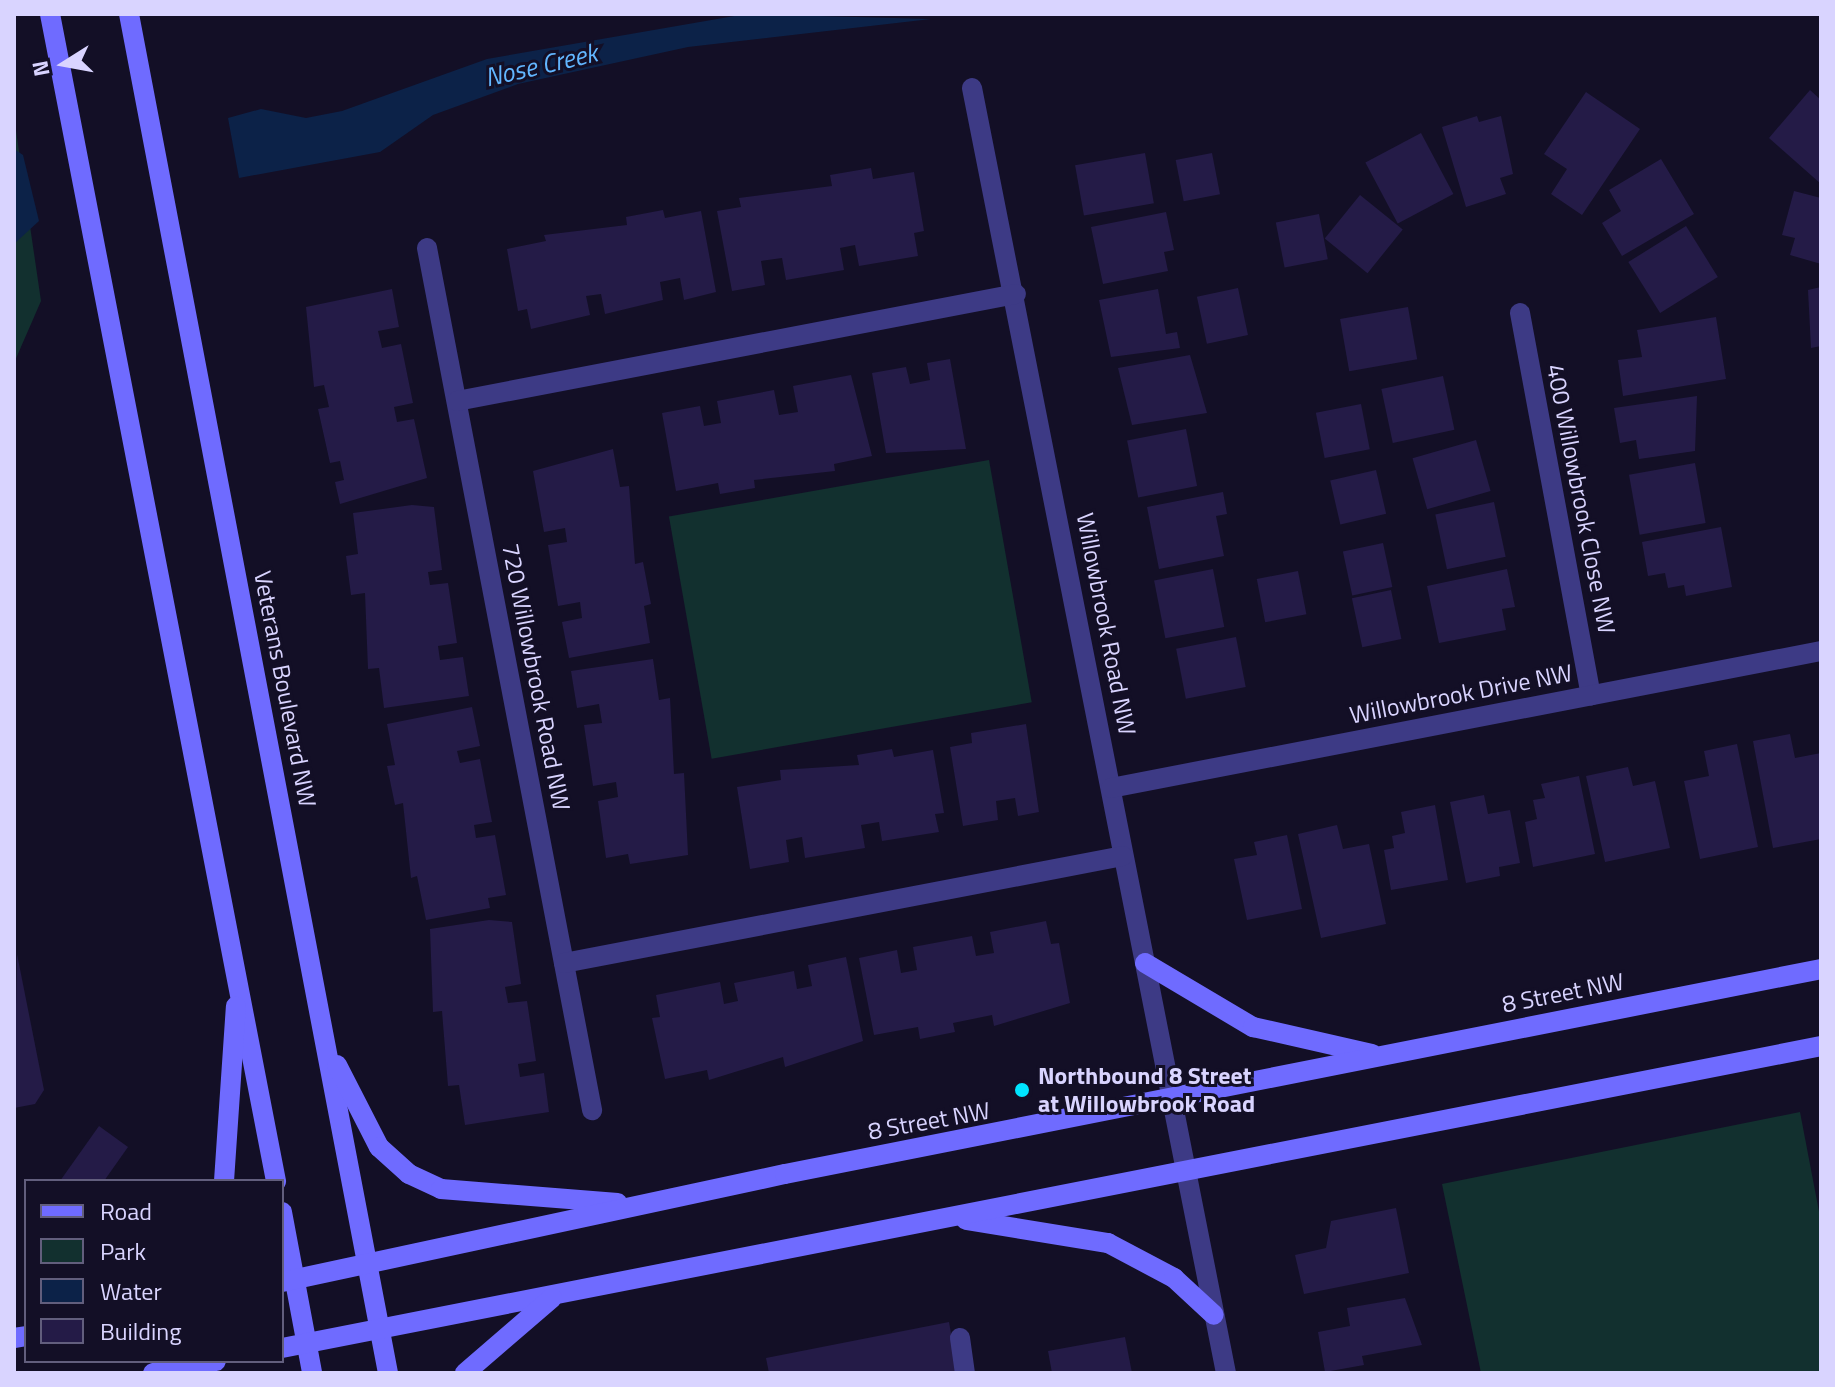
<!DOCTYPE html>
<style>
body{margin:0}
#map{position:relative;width:1835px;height:1387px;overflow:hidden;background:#130f26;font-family:"Titillium Web",sans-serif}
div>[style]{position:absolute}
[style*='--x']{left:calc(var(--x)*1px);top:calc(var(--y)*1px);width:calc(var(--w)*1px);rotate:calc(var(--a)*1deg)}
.green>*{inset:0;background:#12302f;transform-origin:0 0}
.water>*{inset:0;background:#0c2248}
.building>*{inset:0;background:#241b47;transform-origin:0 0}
.street>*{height:20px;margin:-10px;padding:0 10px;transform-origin:10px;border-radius:10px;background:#3d3a85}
.secondary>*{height:20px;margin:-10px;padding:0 10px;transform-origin:10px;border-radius:10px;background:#6f6bff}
.dots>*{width:22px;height:22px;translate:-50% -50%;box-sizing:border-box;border:4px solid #130f26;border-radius:50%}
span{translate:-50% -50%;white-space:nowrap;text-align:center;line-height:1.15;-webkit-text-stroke:6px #130f26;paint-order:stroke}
.street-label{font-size:24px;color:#d9d4ff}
.poi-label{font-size:24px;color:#d9d4ff;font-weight:700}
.left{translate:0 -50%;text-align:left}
.water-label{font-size:26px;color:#62b6ff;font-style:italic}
.frame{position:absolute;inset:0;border:16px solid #d9d4ff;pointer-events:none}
.legend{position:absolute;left:24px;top:1179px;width:260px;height:184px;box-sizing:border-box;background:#130f26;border:2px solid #625e7d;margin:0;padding:10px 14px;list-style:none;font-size:24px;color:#d9d4ff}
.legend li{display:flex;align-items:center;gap:16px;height:40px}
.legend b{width:40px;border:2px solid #625e7d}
.north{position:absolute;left:24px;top:24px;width:80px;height:80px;-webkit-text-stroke:6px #130f26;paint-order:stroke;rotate:259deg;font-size:22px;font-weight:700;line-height:32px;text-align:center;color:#d9d4ff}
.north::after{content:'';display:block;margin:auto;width:28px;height:36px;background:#d9d4ff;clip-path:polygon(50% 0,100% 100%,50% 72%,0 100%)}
</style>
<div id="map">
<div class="green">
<div style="clip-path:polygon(14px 117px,41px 301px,14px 363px)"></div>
<div style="left:989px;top:460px;width:246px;height:325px;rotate:80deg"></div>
<div style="clip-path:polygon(1800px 1112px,1821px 1222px,1821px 1373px,1481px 1373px,1442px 1184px)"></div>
</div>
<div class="water">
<div style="clip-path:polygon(746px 14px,931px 19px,688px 47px,518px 84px,433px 115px,380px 152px,239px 178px,228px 118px,261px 109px,306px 118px,342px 111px,487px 59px)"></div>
<div style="clip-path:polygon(14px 149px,23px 155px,39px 221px,14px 244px)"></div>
</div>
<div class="building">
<div style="clip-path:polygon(1810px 90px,1821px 100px,1821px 184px,1769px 138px)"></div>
<div style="clip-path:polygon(1586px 92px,1640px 129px,1582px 215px,1551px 194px,1567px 169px,1544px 154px)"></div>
<div style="clip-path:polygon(1477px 116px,1479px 122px,1501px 116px,1513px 174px,1500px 178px,1506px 194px,1466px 207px,1442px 127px)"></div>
<div style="left:1421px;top:133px;width:69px;height:63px;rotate:62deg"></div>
<div style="left:1145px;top:153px;width:51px;height:71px;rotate:80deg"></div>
<div style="left:1212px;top:153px;width:42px;height:37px;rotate:79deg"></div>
<div style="clip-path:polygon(1661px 159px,1694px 214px,1622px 256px,1602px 223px,1621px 211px,1609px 190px)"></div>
<div style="clip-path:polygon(871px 168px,873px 179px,914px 172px,924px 231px,914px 233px,918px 256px,859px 266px,855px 245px,840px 248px,844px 270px,786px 280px,782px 258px,761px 261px,765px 285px,732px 291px,717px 211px,741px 207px,739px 198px,832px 186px,830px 175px)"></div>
<div style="clip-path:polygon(1794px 191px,1821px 198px,1821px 264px,1790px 255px,1795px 238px,1782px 235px)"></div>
<div style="left:1360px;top:195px;width:55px;height:56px;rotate:39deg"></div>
<div style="clip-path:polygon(663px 210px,665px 218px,701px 211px,716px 292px,684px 300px,680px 278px,660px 282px,663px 300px,605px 314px,601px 294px,586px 296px,590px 315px,531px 329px,527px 309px,518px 311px,507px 249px,546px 241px,544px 235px,627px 225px,626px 217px)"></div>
<div style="clip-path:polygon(1166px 212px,1174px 250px,1164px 252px,1168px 271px,1103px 284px,1091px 227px)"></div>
<div style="left:1319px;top:214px;width:46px;height:44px;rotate:79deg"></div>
<div style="left:1686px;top:226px;width:60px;height:68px;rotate:58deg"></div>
<div style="clip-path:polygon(1821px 287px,1821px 346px,1811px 348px,1808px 290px)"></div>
<div style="left:1238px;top:288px;width:48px;height:42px;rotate:78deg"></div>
<div style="clip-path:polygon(392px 289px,399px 327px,378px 331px,382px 348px,401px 344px,413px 403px,394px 407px,397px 422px,414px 419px,427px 478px,340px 504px,335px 482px,344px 480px,340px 461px,330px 463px,318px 409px,329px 407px,324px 385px,314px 387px,306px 307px)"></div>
<div style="clip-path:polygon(1158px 289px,1166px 334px,1177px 332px,1180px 348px,1111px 357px,1099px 300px)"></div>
<div style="left:1408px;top:307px;width:53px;height:69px;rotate:80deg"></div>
<div style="clip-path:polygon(1716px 317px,1726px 379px,1623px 396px,1618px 360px,1642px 357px,1637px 330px)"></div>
<div style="clip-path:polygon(1190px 355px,1207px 413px,1132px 425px,1118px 368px)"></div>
<div style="clip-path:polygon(950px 359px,966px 449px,886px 453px,872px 373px,906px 367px,910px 384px,930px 380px,927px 363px)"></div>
<div style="clip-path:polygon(851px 375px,872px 456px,834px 464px,835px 471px,754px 480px,755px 488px,720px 494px,718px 483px,676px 491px,662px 413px,700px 406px,704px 426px,721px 423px,717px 401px,774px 390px,779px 415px,798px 412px,793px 386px)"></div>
<div style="left:1443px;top:376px;width:55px;height:63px;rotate:78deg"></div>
<div style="clip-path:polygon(1697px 396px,1695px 451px,1639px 459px,1636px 440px,1620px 443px,1614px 408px)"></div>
<div style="left:1361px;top:404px;width:46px;height:46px;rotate:79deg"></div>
<div style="left:1186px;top:429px;width:58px;height:60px;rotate:79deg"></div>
<div style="left:1476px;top:440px;width:53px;height:66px;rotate:74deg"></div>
<div style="clip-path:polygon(613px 449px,620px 487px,629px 486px,635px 564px,643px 562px,651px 604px,644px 606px,650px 643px,569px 658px,562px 622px,582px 618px,580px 602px,558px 606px,548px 545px,567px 542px,565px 528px,544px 532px,533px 471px)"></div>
<div style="left:1695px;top:463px;width:61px;height:67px;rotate:80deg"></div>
<div style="left:1376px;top:470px;width:45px;height:47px;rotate:77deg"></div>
<div style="clip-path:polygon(1223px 492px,1227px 514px,1216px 516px,1224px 556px,1159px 569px,1147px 507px)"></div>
<div style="left:1494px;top:502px;width:56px;height:60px;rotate:78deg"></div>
<div style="clip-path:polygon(412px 505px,434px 507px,442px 570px,428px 572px,430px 585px,448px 583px,457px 643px,438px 646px,440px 660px,463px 657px,469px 696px,384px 708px,379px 668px,368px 669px,365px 593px,351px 595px,346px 556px,358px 554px,353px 513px)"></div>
<div style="clip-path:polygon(1721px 527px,1732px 587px,1686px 596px,1684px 585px,1668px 588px,1665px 573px,1648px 576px,1642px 542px)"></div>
<div style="left:1383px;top:543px;width:45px;height:41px;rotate:78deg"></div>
<div style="left:1213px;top:569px;width:59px;height:60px;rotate:79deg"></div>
<div style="clip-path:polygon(1507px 569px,1515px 607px,1502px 609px,1506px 630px,1439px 643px,1427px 586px)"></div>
<div style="left:1298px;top:571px;width:44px;height:42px;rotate:79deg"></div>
<div style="left:1391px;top:590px;width:50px;height:40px;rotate:78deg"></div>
<div style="left:1236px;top:637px;width:51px;height:61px;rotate:79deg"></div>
<div style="clip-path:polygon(653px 659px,659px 700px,670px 698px,674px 774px,684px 773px,688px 855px,630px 864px,628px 854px,606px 858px,598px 801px,618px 797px,616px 782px,593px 786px,584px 725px,602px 723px,599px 704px,577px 708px,571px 671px)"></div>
<div style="clip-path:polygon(472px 707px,480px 746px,457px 751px,460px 763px,480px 759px,492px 822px,474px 825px,476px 838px,495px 835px,506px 895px,488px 898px,490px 908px,426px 920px,417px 876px,411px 878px,403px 803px,395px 805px,387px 766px,395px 765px,387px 724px)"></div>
<div style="clip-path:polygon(1026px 724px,1039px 812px,1018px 816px,1015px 798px,996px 801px,998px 820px,963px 826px,950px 747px,972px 743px,971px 733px)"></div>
<div style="clip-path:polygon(1790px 734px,1795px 758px,1821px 753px,1821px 839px,1773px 848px,1753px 741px)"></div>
<div style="clip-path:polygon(1737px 744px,1758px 847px,1700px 859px,1684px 781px,1709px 776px,1704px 751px)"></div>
<div style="clip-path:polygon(892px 749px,894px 757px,933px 750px,944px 813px,935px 814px,939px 832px,882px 841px,879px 822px,861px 825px,865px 848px,805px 858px,802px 837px,786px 840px,789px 862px,750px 869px,737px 787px,781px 780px,780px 770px,859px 765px,857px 755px)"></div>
<div style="clip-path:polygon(1628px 767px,1633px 786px,1655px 781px,1670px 848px,1605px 862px,1586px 776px)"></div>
<div style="clip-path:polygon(1579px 776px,1595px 854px,1533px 867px,1525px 822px,1537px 819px,1533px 800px,1545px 798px,1541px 784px)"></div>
<div style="clip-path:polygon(1484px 795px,1488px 814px,1510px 810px,1520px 863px,1499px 867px,1500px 876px,1466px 883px,1450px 802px)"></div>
<div style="clip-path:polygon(1435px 805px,1448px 880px,1391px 890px,1384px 850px,1394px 848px,1392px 836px,1405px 833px,1401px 812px)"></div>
<div style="clip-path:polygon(1337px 825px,1343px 849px,1369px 844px,1386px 924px,1321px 938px,1298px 834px)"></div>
<div style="clip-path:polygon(1287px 835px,1302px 909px,1247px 920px,1234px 859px,1257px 855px,1254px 842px)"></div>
<div style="clip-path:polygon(489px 920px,512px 922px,521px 984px,505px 987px,508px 1003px,527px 1001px,536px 1061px,518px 1064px,520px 1077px,544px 1073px,549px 1112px,465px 1125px,459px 1085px,448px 1086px,442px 1011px,433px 1012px,430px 929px)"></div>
<div style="clip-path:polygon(1046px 921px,1051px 944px,1059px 943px,1070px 1003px,994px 1026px,992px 1015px,953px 1023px,955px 1032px,920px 1039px,918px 1027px,874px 1035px,859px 958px,897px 950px,901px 973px,917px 970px,913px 947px,972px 936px,976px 956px,994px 953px,990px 932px)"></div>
<div style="clip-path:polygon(17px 954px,44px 1090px,35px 1104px,14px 1108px)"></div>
<div style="clip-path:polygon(846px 957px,863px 1041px,785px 1067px,783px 1057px,709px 1080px,707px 1070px,665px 1079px,652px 1018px,660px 1017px,656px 995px,720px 982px,724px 1004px,738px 1001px,734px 983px,794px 971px,797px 989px,812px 986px,808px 965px)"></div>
<div style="clip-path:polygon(99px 1126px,128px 1147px,104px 1181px,60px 1181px)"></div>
<div style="clip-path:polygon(1396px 1208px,1409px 1273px,1304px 1294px,1295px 1255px,1326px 1248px,1331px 1221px)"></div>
<div style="clip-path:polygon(1405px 1298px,1422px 1345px,1362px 1356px,1364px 1365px,1325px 1372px,1318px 1332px,1350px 1326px,1347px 1308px)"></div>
<div style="clip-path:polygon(949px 1322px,958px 1373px,769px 1373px,766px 1358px)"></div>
<div style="clip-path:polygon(1125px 1337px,1132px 1373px,1052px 1373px,1048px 1351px)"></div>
</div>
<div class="street">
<div style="--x:972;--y:88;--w:1310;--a:78.82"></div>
<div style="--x:427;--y:248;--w:878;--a:79.16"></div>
<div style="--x:1520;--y:313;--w:389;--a:79.5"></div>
<div style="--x:457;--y:401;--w:569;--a:-10.84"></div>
<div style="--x:1111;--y:788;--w:723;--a:-10.92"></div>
<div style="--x:564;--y:963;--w:569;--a:-10.84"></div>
<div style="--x:960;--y:1338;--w:35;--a:82"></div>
</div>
<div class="secondary">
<div style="--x:50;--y:14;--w:1189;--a:79.04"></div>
<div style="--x:129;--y:14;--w:1383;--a:79.21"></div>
<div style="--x:1145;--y:963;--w:126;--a:30.7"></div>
<div style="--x:1253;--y:1027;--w:122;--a:12.8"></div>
<div style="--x:337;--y:1065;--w:92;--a:62.9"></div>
<div style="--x:379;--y:1147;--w:40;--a:42"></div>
<div style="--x:409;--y:1174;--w:35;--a:25"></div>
<div style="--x:441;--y:1189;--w:177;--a:4.5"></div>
<div style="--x:224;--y:1181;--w:175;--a:-86.1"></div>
<div style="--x:282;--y:1212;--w:164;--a:79.4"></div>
<div style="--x:966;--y:1220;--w:144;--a:9.2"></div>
<div style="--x:1108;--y:1243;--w:75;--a:27.9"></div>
<div style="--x:1174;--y:1278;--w:54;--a:42.8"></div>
<div style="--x:282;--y:1282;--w:514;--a:-12.12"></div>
<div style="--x:785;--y:1174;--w:1056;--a:-11.19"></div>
<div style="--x:14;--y:1338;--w:12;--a:-9"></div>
<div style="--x:282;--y:1348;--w:1568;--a:-11.1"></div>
<div style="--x:153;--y:1373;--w:64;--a:-10.8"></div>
<div style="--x:465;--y:1373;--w:115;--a:-40.8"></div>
</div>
<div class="dots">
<div style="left:1022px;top:1090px;background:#00e5ff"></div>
</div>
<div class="street-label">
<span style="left:1581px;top:499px;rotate:79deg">400 Willowbrook Close NW</span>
<span style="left:1106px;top:624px;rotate:79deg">Willowbrook Road NW</span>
<span style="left:536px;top:677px;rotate:79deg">720 Willowbrook Road NW</span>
<span style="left:285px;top:689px;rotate:79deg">Veterans Boulevard NW</span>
<span style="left:1461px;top:694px;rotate:-11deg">Willowbrook Drive NW</span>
<span style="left:1563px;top:993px;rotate:-11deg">8 Street NW</span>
<span style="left:929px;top:1121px;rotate:-10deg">8 Street NW</span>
</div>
<div class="poi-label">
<span class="left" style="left:1038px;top:1090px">Northbound 8 Street<br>at Willowbrook Road</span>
</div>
<div class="water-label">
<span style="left:541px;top:65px;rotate:-13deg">Nose Creek</span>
</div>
<div class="frame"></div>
<ul class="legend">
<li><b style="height:10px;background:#6f6bff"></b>Road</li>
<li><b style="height:22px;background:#12302f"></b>Park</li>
<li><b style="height:22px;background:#0c2248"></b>Water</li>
<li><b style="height:22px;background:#241b47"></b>Building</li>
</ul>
<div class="north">N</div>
</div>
